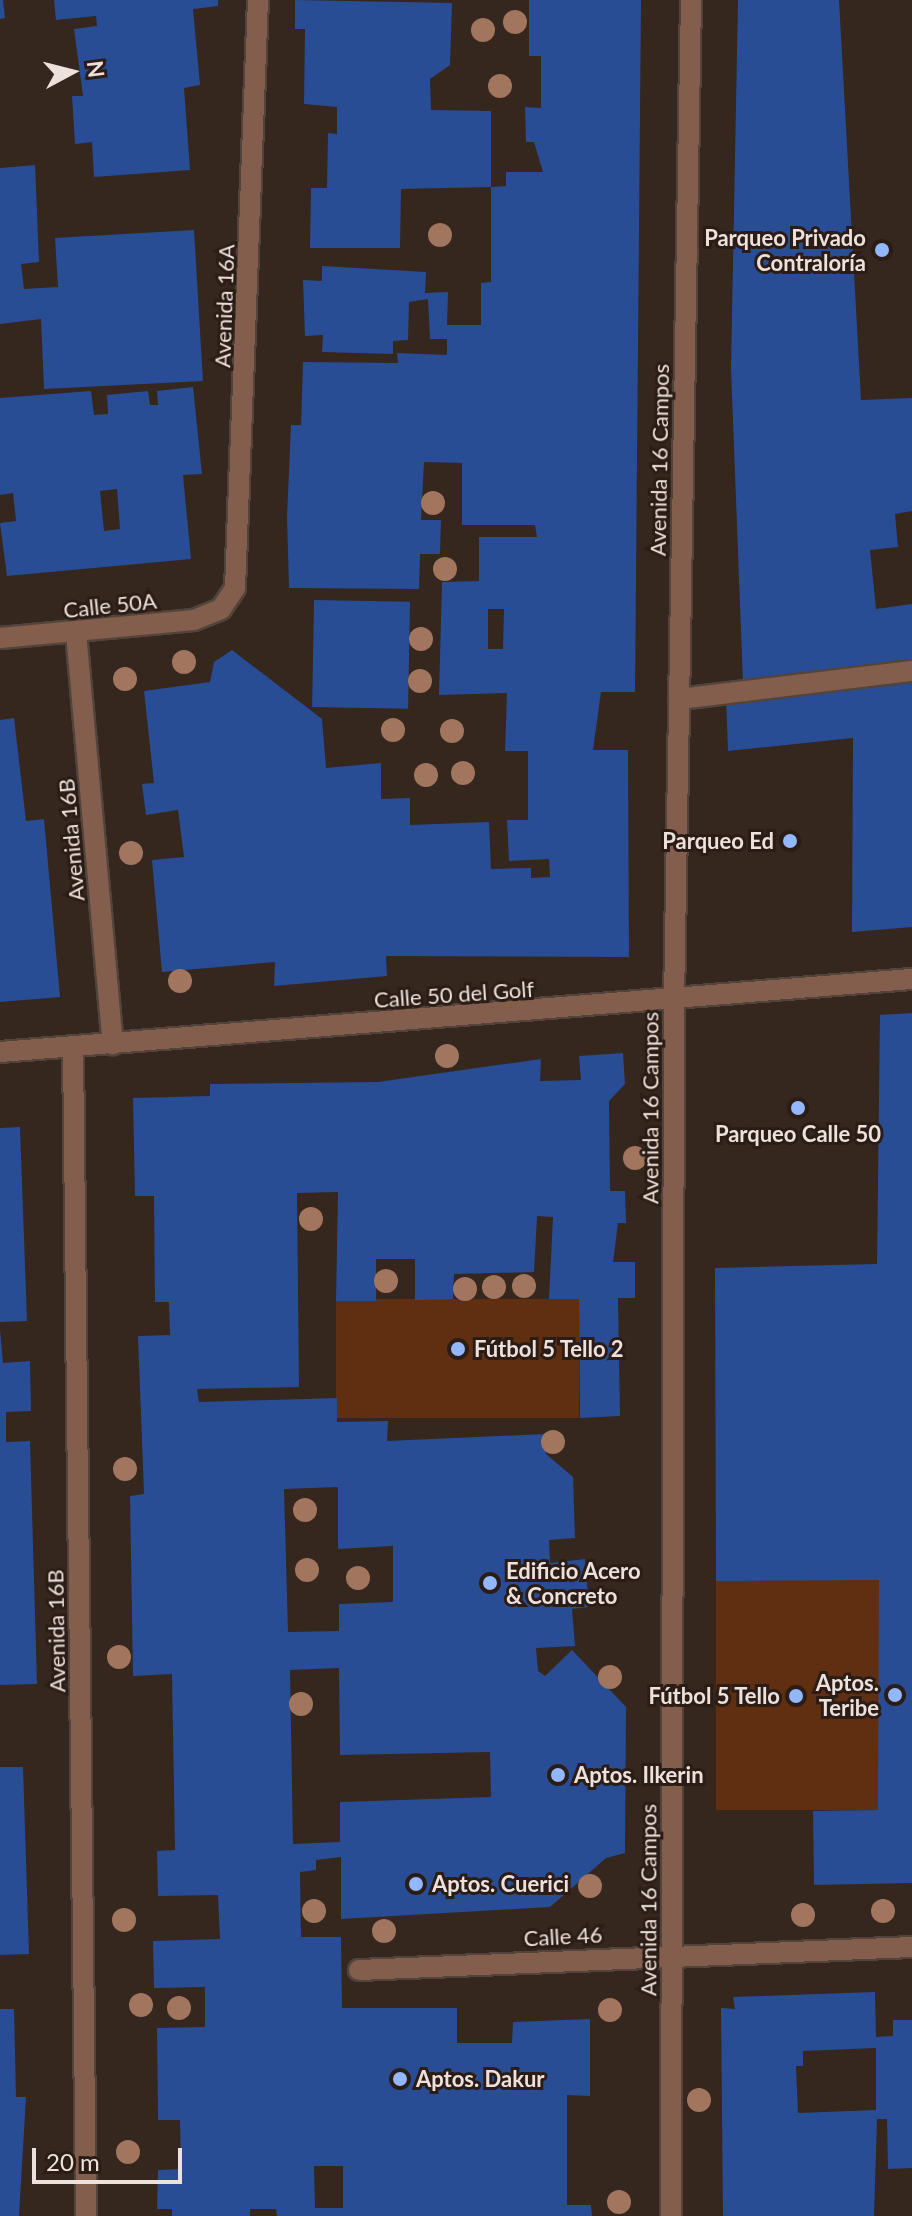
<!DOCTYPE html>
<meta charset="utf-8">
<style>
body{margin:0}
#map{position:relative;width:912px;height:2216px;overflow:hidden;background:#35261e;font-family:Lato,sans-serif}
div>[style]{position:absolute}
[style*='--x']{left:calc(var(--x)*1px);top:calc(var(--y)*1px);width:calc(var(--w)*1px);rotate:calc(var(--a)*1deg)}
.green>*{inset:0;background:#602f12;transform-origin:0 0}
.building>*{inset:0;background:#294d94;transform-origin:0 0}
.roads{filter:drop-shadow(2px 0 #52443c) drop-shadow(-2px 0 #52443c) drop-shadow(0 2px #52443c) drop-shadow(0 -2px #52443c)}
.minor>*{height:20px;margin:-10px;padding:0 10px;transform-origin:10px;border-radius:10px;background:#835e4c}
.trees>*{width:24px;height:24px;margin:-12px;border-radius:50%;background:#a1755e}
.dots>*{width:22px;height:22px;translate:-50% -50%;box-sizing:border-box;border:4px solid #2b1c15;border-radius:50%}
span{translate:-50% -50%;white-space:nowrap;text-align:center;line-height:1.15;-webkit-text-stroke:6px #2b1c15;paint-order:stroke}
.poi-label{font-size:22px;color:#ece1dc;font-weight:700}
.right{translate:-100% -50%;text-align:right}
.left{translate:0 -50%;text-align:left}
.street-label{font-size:22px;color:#ece1dc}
.north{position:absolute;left:32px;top:32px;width:80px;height:80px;-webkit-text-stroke:6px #2b1c15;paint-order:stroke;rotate:83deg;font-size:22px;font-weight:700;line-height:32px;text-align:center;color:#ece1dc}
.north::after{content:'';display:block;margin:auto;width:28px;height:36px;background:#ece1dc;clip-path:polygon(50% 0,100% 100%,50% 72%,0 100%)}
.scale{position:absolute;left:32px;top:2148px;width:150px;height:36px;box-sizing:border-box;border:4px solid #ece1dc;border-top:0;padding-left:10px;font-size:24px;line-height:28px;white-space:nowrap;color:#ece1dc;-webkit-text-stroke:6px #2b1c15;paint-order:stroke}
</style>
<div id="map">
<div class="green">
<div style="left:579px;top:1299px;width:119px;height:243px;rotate:90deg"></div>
<div style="left:879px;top:1580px;width:230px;height:163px;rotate:90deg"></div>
</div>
<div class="building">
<div style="clip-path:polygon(0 0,3px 0,5px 18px,0 19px)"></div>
<div style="clip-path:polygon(54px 0,218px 0,218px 6px,193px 9px,200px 85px,184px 88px,190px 170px,94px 177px,92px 142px,75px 144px,72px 96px,83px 96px,74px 29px,97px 26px,96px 16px,56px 20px)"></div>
<div style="clip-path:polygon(295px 0,452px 3px,450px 65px,430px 79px,431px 110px,491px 111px,491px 187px,401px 189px,400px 248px,310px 248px,311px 188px,327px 188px,328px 133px,337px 134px,337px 107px,304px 104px,305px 29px,295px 29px)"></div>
<div style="clip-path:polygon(evenodd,529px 0,641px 0,635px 692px,601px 692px,593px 750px,628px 750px,629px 957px,386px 956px,387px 976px,274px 986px,275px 962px,162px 972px,152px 860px,184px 857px,178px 810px,146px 815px,142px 784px,154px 783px,144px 691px,210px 682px,214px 662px,232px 650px,322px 719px,326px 768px,381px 763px,381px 799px,410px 798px,410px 825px,489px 822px,491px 869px,531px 868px,531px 878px,550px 877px,549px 859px,509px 861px,507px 820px,528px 820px,528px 751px,505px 751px,507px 693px,439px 695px,442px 582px,479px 581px,479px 537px,537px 537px,535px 525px,462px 525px,462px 463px,424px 462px,421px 520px,441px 520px,440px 554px,420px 554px,419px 589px,289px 588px,287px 517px,291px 425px,301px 425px,303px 362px,398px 363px,397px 353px,447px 355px,447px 339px,430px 339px,428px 299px,409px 302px,408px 340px,393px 341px,393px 354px,322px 352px,323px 335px,305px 336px,303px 280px,322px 281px,322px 266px,426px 272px,425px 293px,448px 292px,447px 325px,481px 325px,481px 283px,491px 282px,491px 187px,506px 186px,506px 172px,543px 172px,534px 142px,526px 142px,525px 107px,541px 108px,541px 56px,529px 56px,529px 0,488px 609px,504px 609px,503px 649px,488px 649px,488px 609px)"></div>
<div style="clip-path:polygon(738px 0,839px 0,861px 400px,912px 398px,912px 511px,895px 514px,898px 547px,870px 550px,876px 609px,912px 604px,912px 663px,743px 683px,731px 368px)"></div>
<div style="clip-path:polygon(35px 165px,39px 262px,21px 264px,24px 289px,58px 287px,55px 238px,194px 230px,203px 381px,44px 389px,41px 319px,0 324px,0 168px)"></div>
<div style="clip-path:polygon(evenodd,193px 387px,202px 474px,183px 475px,191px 559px,7px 576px,0 523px,16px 521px,13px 493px,0 495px,0 398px,91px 391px,94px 415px,108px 414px,107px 395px,148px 391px,150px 405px,158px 405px,157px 391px,193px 387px,117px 489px,120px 529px,104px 531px,100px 491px,117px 489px)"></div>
<div style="left:314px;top:600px;width:96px;height:107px;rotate:1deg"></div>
<div style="clip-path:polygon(912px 679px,912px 927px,852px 932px,853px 738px,728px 751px,726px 699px)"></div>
<div style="clip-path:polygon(14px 718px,26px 821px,44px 819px,60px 997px,0 1002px,0 720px)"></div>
<div style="clip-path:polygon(912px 1013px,912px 1883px,814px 1885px,813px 1811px,878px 1810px,879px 1580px,716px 1581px,715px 1268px,877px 1264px,880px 1015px)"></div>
<div style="clip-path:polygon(evenodd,623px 1053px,625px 1084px,609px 1101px,610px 1191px,625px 1191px,626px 1223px,618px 1223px,613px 1262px,635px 1262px,635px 1298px,618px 1298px,620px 1416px,580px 1418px,579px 1299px,549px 1299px,553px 1217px,537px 1216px,534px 1272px,454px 1274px,453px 1299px,415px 1300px,415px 1259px,376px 1259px,376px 1301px,336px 1301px,338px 1192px,297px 1193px,299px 1387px,197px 1389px,199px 1402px,337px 1398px,337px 1422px,388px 1421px,387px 1441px,546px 1434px,546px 1454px,573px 1477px,575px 1538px,549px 1540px,550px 1563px,585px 1559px,589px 1607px,572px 1609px,575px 1646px,536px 1648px,538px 1671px,545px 1676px,572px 1650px,626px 1707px,625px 1853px,606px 1858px,550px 1907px,341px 1919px,341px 1857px,316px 1860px,316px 1870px,300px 1872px,301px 1937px,341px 1937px,342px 2008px,457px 2008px,457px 2043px,512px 2043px,513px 2022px,590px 2019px,590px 2096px,567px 2095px,567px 2205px,591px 2205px,592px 2216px,277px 2216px,276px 2209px,250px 2209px,250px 2216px,172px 2216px,172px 2209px,157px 2209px,158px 2170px,181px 2169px,180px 2120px,158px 2120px,157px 2028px,205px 2027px,205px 1987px,154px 1988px,153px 1941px,220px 1939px,218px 1895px,158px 1896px,157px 1851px,175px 1850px,172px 1674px,133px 1676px,130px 1496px,144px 1494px,138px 1336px,170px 1335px,169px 1302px,155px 1302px,154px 1196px,135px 1196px,133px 1098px,210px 1096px,210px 1084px,378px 1082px,541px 1059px,540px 1081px,581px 1080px,579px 1056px,623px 1053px,338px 1487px,338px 1549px,393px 1546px,393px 1602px,339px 1604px,339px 1631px,288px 1632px,284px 1489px,338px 1487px,623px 1053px,339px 1668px,340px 1755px,490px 1752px,491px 1797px,340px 1802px,340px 1842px,293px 1844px,290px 1670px,339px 1668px,623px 1053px,314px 2166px,343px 2166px,343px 2208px,315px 2208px,314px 2166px)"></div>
<div style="clip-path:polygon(20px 1127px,27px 1321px,0 1322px,0 1128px)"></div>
<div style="clip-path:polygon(0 1329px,3px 1363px,30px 1361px,31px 1411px,6px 1412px,6px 1442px,30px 1441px,37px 1684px,0 1685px)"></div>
<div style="clip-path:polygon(0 1767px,23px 1767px,29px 1954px,0 1955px)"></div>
<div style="clip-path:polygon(evenodd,875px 1992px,876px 2037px,893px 2036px,893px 2020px,912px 2020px,912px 2168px,888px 2169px,887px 2119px,877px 2119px,874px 2216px,723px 2216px,721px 2008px,735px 2009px,733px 1997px,875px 1992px,876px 2048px,876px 2110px,798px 2113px,796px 2066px,803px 2066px,803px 2051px,876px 2048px)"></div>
<div style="clip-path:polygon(0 2009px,14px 2009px,16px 2097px,26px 2097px,19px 2216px,0 2216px)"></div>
</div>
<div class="roads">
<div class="minor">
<div style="--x:76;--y:632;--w:414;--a:84.9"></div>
<div style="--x:0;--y:638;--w:195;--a:-5.3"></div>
<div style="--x:194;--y:620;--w:29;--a:-22"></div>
<div style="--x:221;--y:609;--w:25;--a:-56"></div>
<div style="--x:235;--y:588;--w:588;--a:-87.76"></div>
<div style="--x:679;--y:699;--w:235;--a:-6.9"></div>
<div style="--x:73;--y:1046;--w:1170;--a:89.36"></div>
<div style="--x:0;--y:1052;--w:915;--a:-4.58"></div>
<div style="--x:359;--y:1970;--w:553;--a:-2.38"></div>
<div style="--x:671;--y:2216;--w:1214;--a:-89.86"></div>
<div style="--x:674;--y:1002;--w:1002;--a:-89.03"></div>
</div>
</div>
<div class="trees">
<div style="left:515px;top:22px"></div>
<div style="left:483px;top:30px"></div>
<div style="left:500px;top:86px"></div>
<div style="left:440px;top:235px"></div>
<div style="left:433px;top:503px"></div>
<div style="left:445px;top:569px"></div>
<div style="left:421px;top:639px"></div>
<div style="left:184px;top:662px"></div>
<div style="left:125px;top:679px"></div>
<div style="left:420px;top:681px"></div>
<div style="left:393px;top:730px"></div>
<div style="left:452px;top:731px"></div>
<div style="left:463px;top:773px"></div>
<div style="left:426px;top:775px"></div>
<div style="left:131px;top:853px"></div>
<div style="left:180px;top:981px"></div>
<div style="left:447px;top:1056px"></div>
<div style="left:635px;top:1158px"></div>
<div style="left:311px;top:1219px"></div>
<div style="left:386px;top:1281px"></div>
<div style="left:524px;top:1286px"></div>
<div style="left:494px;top:1287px"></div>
<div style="left:465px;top:1289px"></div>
<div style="left:553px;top:1442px"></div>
<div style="left:125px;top:1469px"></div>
<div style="left:305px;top:1510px"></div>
<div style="left:307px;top:1570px"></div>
<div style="left:358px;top:1578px"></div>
<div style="left:119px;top:1657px"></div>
<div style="left:610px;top:1677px"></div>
<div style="left:301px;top:1704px"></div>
<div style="left:590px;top:1886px"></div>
<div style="left:314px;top:1911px"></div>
<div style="left:883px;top:1911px"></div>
<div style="left:803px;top:1915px"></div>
<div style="left:124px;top:1920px"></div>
<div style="left:384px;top:1931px"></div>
<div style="left:141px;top:2005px"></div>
<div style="left:179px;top:2008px"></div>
<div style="left:610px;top:2010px"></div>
<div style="left:699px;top:2100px"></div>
<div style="left:128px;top:2152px"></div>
<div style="left:619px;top:2202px"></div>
</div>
<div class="dots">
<div style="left:882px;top:250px;background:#92b7fd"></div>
<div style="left:790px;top:841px;background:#92b7fd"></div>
<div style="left:798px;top:1108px;background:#92b7fd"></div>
<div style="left:458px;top:1349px;background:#92b7fd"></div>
<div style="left:490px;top:1583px;background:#92b7fd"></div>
<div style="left:895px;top:1695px;background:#92b7fd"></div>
<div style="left:796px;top:1696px;background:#92b7fd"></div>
<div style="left:558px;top:1775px;background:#92b7fd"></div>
<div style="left:416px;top:1884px;background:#92b7fd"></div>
<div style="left:400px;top:2079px;background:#92b7fd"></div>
</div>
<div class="poi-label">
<span class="right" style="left:866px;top:250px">Parqueo Privado<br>Contraloría</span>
<span class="right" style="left:774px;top:841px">Parqueo Ed</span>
<span style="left:798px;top:1134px">Parqueo Calle 50</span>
<span class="left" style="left:474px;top:1349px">Fútbol 5 Tello 2</span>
<span class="left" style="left:506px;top:1583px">Edificio Acero<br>&amp; Concreto</span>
<span class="right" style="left:879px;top:1695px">Aptos.<br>Teribe</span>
<span class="right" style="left:780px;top:1696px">Fútbol 5 Tello</span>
<span class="left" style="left:574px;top:1775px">Aptos. Ilkerin</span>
<span class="left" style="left:432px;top:1884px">Aptos. Cuerici</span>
<span class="left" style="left:416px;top:2079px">Aptos. Dakur</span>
</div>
<div class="street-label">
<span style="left:224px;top:306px;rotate:-88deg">Avenida 16A</span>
<span style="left:659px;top:460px;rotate:-89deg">Avenida 16 Campos</span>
<span style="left:110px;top:605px;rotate:-6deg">Calle 50A</span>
<span style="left:71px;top:840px;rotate:-95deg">Avenida 16B</span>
<span style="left:454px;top:994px;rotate:-4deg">Calle 50 del Golf</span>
<span style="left:650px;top:1108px;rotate:-90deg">Avenida 16 Campos</span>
<span style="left:56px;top:1631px;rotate:-91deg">Avenida 16B</span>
<span style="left:648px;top:1900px;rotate:-90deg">Avenida 16 Campos</span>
<span style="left:563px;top:1936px;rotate:-3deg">Calle 46</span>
</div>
<div class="north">N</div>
<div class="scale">20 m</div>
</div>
